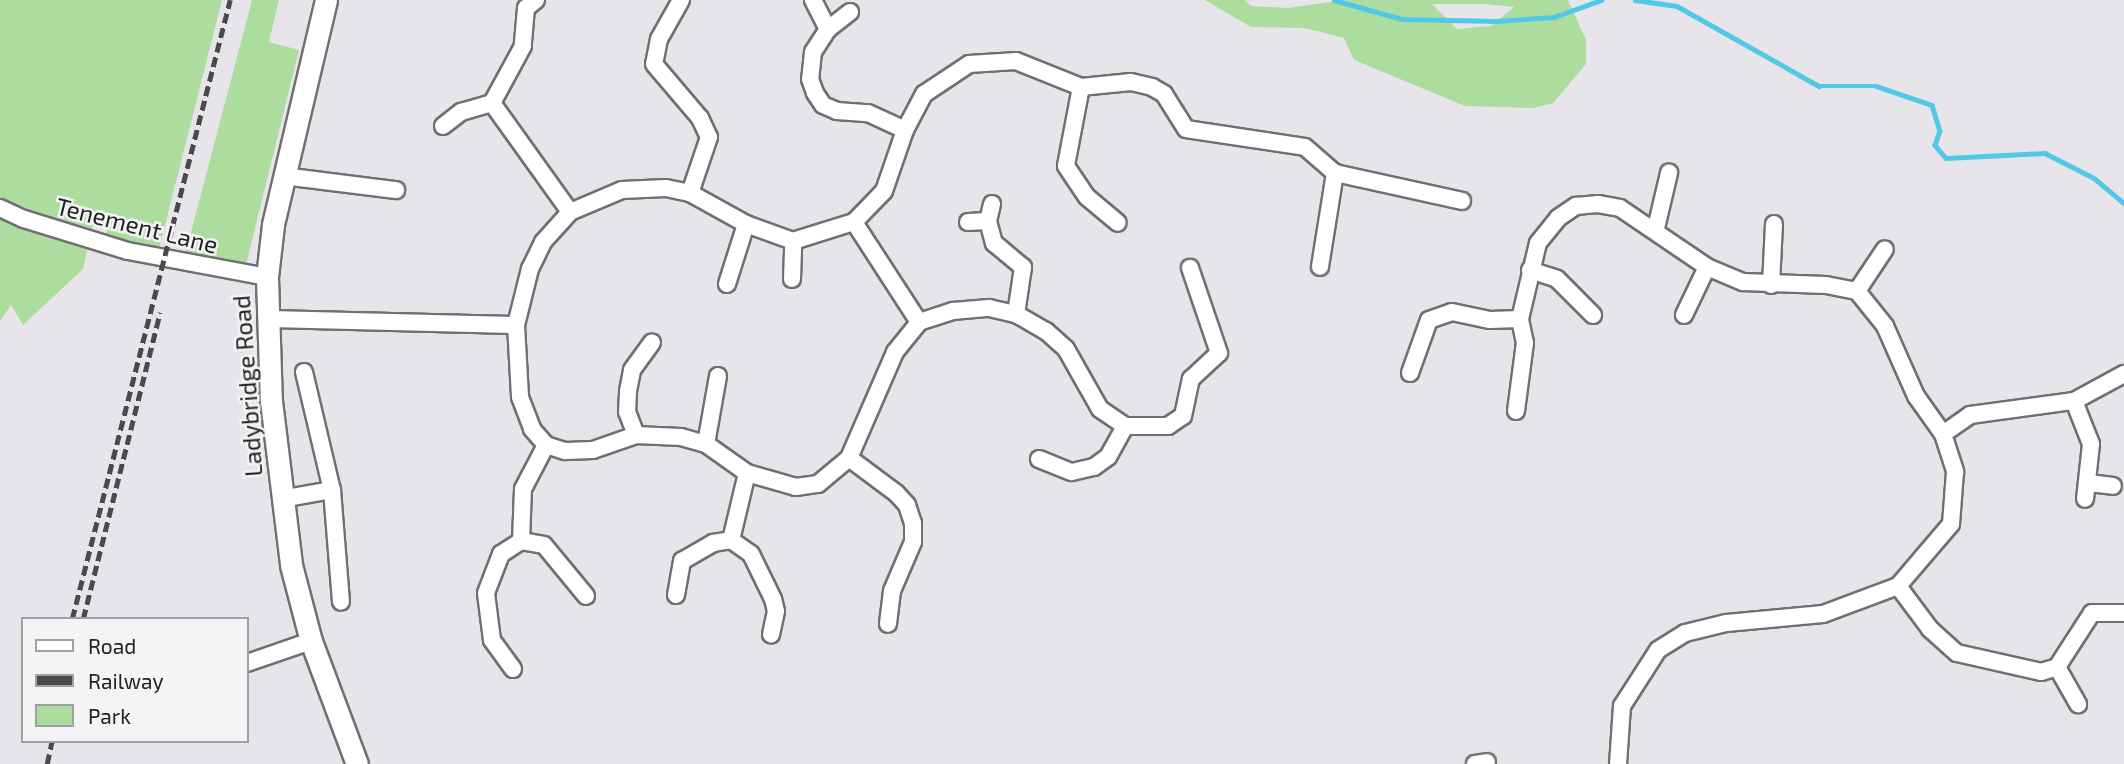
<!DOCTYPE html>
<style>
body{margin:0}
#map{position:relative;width:2124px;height:764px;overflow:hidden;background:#e7e5e9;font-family:"Exo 2",sans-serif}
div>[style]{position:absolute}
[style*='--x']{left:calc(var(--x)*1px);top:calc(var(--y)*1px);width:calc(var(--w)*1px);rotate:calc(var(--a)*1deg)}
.green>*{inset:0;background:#addd9e}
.stream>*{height:4.5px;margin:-2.25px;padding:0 2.25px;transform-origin:2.25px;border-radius:2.25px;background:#51c9e6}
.roads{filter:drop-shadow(2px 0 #716f72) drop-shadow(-2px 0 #716f72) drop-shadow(0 2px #716f72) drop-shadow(0 -2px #716f72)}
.street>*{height:16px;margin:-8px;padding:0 8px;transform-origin:8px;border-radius:8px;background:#fff}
.secondary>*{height:21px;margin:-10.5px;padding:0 10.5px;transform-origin:10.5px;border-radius:10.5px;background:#fff}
.rail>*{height:4.5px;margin-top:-2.25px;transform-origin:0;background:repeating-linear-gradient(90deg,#4a494b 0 10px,transparent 0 15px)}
span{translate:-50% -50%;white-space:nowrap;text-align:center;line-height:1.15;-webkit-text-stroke:5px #f4f3f6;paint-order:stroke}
.street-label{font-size:24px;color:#222122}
.legend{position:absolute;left:21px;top:617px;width:228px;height:126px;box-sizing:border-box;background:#f4f3f6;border:2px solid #a09fa1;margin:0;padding:9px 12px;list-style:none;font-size:21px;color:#222122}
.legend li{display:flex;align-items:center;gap:14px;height:35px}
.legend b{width:35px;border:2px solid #a09fa1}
</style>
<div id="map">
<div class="green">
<div style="clip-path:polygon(0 0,222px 0,159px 249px,105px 237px,109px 223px,95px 215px,83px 269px,23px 325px,11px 305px,0 321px)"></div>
<div style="clip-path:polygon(252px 0,279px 0,269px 42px,299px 50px,246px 265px,185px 255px)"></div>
<div style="clip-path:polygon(evenodd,1205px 0,1245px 0,1251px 6px,1288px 8px,1344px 0,1568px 0,1586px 40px,1586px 64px,1553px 103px,1533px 108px,1465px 106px,1354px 60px,1344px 38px,1305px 28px,1251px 27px,1205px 0,1432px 4px,1485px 4px,1514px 7px,1491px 26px,1457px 29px,1432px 4px)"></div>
</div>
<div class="stream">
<div style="--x:1334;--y:0;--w:71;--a:15.6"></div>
<div style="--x:1402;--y:19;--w:94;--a:1.2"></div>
<div style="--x:1496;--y:21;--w:58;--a:-3.9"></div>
<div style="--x:1554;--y:17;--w:50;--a:-19.9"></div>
<div style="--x:1635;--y:0;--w:42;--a:8.1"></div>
<div style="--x:1677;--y:6;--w:163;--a:29.4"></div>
<div style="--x:1819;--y:86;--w:57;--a:0"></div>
<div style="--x:1876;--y:86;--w:59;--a:18.7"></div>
<div style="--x:1932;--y:105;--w:27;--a:73"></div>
<div style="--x:1940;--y:131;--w:15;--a:110"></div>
<div style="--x:1935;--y:145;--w:17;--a:50"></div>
<div style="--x:1946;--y:158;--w:99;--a:-2.9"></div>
<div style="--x:2045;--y:153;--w:55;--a:27"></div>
<div style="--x:2094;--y:178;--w:39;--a:40"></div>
</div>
<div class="roads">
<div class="street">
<div style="--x:536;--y:0;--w:13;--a:141"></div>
<div style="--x:526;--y:8;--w:38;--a:95"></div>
<div style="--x:523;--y:46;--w:65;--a:118.5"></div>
<div style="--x:492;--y:103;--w:134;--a:54.4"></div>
<div style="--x:681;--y:0;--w:45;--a:119.4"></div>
<div style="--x:659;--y:39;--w:25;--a:101"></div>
<div style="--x:654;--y:64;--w:71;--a:49.6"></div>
<div style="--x:700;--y:118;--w:21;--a:65"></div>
<div style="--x:709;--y:137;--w:59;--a:108.7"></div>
<div style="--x:813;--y:0;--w:33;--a:63"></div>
<div style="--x:850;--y:12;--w:28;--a:142"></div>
<div style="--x:828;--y:29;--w:27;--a:123"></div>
<div style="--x:813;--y:52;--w:27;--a:96"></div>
<div style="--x:810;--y:79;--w:15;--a:70"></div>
<div style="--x:815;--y:93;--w:14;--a:56"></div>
<div style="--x:823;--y:105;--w:15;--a:23"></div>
<div style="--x:837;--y:111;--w:31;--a:4"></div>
<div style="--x:868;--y:113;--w:41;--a:24.7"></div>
<div style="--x:1081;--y:87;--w:80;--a:100.8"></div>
<div style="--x:1066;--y:166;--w:37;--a:56"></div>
<div style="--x:1087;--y:197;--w:40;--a:40"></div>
<div style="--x:443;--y:126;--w:23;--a:-38"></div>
<div style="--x:461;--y:112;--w:32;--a:-16"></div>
<div style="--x:1335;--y:173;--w:130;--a:12.4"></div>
<div style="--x:283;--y:176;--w:114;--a:7.1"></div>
<div style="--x:992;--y:204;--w:17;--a:103"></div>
<div style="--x:988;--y:221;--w:23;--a:75"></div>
<div style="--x:994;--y:243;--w:38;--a:40"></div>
<div style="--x:1023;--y:267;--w:48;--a:98.5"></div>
<div style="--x:0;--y:208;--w:26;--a:25"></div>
<div style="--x:24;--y:219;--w:109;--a:17.1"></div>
<div style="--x:128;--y:251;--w:141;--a:10.6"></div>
<div style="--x:854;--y:222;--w:119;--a:57"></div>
<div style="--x:968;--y:222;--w:20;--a:-3"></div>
<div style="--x:1656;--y:228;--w:57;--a:-76.7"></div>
<div style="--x:1530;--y:270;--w:28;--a:18"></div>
<div style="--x:1557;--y:279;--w:51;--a:45"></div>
<div style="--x:792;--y:279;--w:38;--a:-88"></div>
<div style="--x:727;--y:284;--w:63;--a:-72.4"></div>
<div style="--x:1771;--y:285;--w:61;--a:-87.2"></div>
<div style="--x:1857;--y:291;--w:50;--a:-56.3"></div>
<div style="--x:1684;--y:315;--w:53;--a:-64.4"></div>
<div style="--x:268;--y:319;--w:248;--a:1.4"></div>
<div style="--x:516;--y:325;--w:58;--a:-76"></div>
<div style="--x:530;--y:269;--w:30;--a:-64"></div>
<div style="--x:543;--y:242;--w:40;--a:-48"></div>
<div style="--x:570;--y:212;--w:56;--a:-22.9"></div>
<div style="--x:622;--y:190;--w:44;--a:-2.6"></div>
<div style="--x:666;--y:188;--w:25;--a:12"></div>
<div style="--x:690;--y:193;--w:64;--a:29"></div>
<div style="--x:746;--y:224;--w:50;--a:19.9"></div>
<div style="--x:793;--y:241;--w:64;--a:-17.3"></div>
<div style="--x:854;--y:222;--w:43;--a:-45.9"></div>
<div style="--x:884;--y:191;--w:65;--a:-71"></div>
<div style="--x:905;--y:130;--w:41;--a:-62.2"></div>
<div style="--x:924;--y:94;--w:54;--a:-33.7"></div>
<div style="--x:969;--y:64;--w:47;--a:-3.7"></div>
<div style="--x:1016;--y:61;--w:70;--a:21.8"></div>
<div style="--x:1081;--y:87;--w:50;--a:-5.7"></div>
<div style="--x:1131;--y:82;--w:22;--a:13"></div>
<div style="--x:1152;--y:87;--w:14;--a:30"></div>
<div style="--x:1164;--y:94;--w:41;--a:57.8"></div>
<div style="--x:1186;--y:129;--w:120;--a:8.6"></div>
<div style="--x:1305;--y:147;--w:40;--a:41"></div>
<div style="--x:1335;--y:173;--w:95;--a:99.1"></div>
<div style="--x:516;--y:325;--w:72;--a:86.8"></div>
<div style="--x:520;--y:397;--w:34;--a:69"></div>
<div style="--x:532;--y:429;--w:21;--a:49"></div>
<div style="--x:546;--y:445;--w:20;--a:18"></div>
<div style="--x:565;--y:451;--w:28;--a:-2"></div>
<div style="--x:593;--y:450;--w:46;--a:-19.2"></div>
<div style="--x:636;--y:435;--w:45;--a:2.5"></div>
<div style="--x:681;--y:437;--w:26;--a:16"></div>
<div style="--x:706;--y:444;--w:50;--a:35.3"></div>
<div style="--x:747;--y:473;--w:51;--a:15.9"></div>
<div style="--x:796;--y:487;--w:22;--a:-8"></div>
<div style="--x:818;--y:484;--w:40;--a:-40"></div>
<div style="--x:849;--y:458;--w:116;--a:-66.5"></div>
<div style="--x:895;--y:352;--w:38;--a:-51"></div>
<div style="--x:919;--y:322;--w:36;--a:-18"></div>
<div style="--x:953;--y:311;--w:36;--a:-5"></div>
<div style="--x:989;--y:308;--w:28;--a:13"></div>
<div style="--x:1016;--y:314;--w:34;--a:30"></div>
<div style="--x:1046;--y:331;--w:27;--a:42"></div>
<div style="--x:1066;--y:349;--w:69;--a:60.5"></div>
<div style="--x:1100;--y:409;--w:30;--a:34"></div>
<div style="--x:1125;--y:426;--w:43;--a:0"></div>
<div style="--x:1168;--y:426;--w:18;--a:-34"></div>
<div style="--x:1183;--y:416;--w:38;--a:-78"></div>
<div style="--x:1191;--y:379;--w:38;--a:-43"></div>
<div style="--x:1219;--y:353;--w:90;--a:-108.8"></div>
<div style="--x:304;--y:372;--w:121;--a:76.7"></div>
<div style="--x:1410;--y:373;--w:56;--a:-70.3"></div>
<div style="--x:1429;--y:320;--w:24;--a:-19"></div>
<div style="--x:1452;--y:312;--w:39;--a:12"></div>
<div style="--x:1490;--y:320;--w:30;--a:-2"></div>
<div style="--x:2074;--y:401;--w:46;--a:68.4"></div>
<div style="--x:2091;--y:444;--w:55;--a:96.2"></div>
<div style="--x:1516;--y:411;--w:69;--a:-82.5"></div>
<div style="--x:1525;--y:343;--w:25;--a:-102"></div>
<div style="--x:1520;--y:319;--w:78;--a:-76.7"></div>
<div style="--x:1538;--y:243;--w:32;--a:-51"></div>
<div style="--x:1558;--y:218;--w:22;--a:-34"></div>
<div style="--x:1576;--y:206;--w:22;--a:-5"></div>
<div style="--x:1598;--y:204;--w:22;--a:10"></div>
<div style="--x:1620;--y:208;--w:105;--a:34.1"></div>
<div style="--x:1707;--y:267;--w:39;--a:23"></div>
<div style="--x:1743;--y:282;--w:83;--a:2.1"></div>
<div style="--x:1826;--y:285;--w:32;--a:11"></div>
<div style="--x:1857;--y:291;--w:45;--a:51.3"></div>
<div style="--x:1885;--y:326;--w:77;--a:66.1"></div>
<div style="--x:1916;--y:396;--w:47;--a:54.6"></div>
<div style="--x:1943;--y:434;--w:40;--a:72"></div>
<div style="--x:1955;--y:472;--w:52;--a:94.4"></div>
<div style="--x:1951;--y:524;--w:82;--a:130.5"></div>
<div style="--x:1898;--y:586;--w:80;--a:159.5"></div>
<div style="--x:1823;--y:614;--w:97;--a:174.7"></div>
<div style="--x:1726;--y:623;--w:42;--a:166.3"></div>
<div style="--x:1685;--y:633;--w:32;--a:148"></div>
<div style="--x:1658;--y:650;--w:67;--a:122.7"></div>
<div style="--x:1622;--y:706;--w:58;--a:93.9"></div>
<div style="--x:1943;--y:434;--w:33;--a:-35"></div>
<div style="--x:1970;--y:415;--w:105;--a:-7.7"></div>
<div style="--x:2074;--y:401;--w:57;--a:-28.4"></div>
<div style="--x:636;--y:435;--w:25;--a:-111"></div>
<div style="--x:627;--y:412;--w:21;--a:-87"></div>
<div style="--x:628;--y:391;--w:21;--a:-79"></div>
<div style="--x:632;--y:370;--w:34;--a:-54"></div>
<div style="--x:706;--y:444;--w:69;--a:-80"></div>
<div style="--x:849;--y:458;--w:59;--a:36.7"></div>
<div style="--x:896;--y:493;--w:16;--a:47"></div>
<div style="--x:907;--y:505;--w:19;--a:72"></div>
<div style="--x:913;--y:523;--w:19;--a:90"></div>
<div style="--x:913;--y:542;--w:53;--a:113.2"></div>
<div style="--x:892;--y:591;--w:33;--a:97"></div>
<div style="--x:1039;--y:459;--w:35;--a:22"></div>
<div style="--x:1072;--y:472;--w:23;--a:-13"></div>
<div style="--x:1094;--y:467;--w:17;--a:-36"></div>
<div style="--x:1108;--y:457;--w:35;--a:-61"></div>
<div style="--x:747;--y:473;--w:69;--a:103.4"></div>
<div style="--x:731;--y:540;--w:24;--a:35"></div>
<div style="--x:751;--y:554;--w:50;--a:63.9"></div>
<div style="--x:773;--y:599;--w:12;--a:76"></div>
<div style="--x:776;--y:611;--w:24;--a:102"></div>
<div style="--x:2089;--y:483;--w:24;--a:7"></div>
<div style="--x:281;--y:499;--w:52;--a:-10"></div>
<div style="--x:332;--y:490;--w:112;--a:85.4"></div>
<div style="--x:521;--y:541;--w:23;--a:10"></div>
<div style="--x:544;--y:545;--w:66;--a:50.5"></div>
<div style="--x:1898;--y:586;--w:54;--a:53.3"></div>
<div style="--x:1930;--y:629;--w:36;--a:42"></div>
<div style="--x:1957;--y:653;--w:86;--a:12.7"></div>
<div style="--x:2041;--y:672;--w:17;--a:-17"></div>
<div style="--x:2057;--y:667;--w:64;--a:-57.1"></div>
<div style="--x:2092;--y:613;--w:32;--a:0"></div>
<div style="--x:676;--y:595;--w:35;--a:-80"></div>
<div style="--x:682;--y:561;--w:36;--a:-30"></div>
<div style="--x:713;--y:543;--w:18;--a:-9"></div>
<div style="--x:247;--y:663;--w:68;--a:-19"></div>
<div style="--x:2057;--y:667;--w:43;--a:60.4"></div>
<div style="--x:513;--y:669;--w:36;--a:-126"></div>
<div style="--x:492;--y:640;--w:47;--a:-97.3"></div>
<div style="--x:486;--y:593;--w:42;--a:-69"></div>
<div style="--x:501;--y:554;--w:24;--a:-33"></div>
<div style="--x:521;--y:541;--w:52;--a:-87.8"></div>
<div style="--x:523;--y:489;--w:50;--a:-62.4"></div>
<div style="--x:1475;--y:764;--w:12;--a:-9"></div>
</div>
<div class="secondary">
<div style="--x:326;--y:0;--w:231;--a:103.3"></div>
<div style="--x:273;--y:225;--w:52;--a:96.6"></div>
<div style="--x:267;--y:277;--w:124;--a:88.2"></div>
<div style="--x:271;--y:401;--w:165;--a:83"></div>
<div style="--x:291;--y:565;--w:79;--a:75.3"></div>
<div style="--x:311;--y:641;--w:131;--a:69.5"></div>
</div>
</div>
<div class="rail">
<div style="--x:72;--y:619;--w:639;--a:-75.68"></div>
<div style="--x:83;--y:619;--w:316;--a:-75.9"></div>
<div style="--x:47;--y:764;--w:24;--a:-78"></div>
</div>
<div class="street-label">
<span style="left:137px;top:225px;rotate:14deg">Tenement Lane</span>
<span style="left:247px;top:386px;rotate:-94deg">Ladybridge Road</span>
</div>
<ul class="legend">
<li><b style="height:9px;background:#fff"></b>Road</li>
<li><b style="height:9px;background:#4a494b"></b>Railway</li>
<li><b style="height:19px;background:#addd9e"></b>Park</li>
</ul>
</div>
